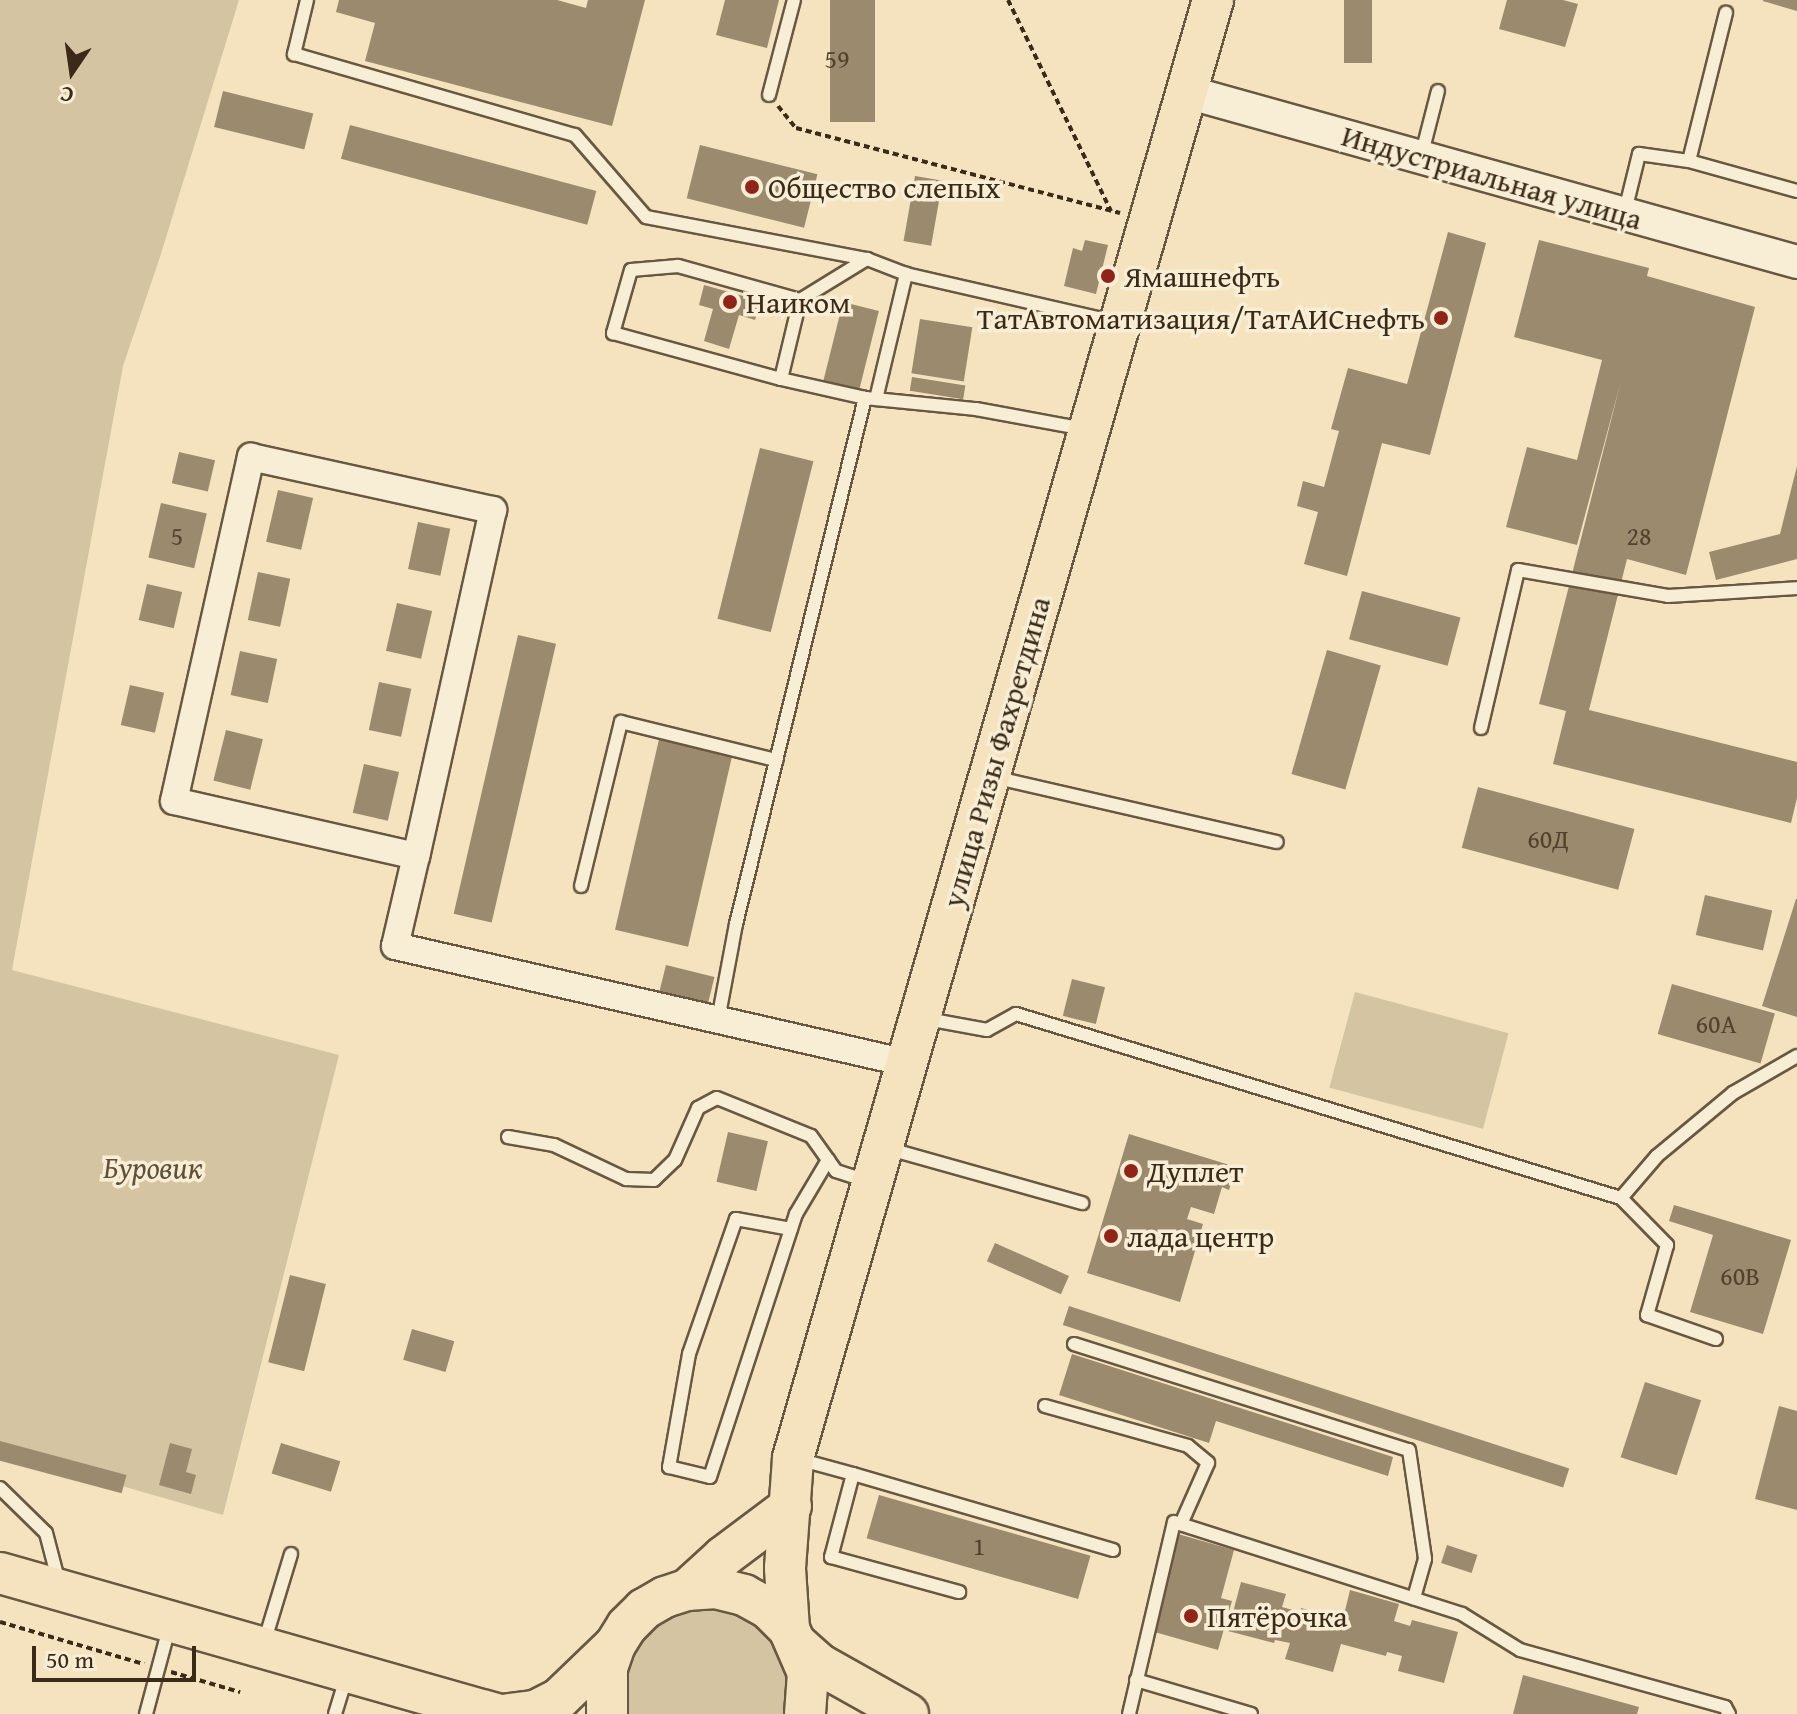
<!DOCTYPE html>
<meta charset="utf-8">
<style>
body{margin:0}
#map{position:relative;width:1797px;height:1714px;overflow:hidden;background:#f4e3be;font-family:"Gentium Book Plus",serif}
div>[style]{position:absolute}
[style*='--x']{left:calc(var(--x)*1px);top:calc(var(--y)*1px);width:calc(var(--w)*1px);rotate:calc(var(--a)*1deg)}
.green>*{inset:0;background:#d4c4a2;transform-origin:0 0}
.building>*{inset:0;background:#9b8a6e;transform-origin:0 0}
.path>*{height:4px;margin-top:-2px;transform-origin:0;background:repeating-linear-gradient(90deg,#3a2a17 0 6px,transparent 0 10px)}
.roads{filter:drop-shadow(2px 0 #685841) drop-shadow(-2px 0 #685841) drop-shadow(0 2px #685841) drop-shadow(0 -2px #685841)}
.service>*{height:12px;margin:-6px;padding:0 6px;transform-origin:6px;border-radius:6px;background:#f8edd5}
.minor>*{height:26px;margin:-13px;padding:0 13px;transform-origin:13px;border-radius:13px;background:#f8edd5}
.tertiary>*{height:32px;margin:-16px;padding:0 16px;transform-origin:16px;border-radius:16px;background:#f8edd5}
.primary>*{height:40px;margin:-20px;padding:0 20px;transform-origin:20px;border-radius:20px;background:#f4e3be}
.dots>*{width:22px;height:22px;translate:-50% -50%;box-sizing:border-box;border:4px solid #f8edd5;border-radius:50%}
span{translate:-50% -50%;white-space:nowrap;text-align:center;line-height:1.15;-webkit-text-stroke:7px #f8edd5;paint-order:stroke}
.number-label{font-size:26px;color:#52422d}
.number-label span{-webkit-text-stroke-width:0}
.street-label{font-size:30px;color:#3a2a17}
.poi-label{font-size:30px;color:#3a2a17}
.left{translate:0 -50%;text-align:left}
.right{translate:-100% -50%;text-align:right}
.park-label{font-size:30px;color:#60503a;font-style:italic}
.north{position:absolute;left:32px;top:32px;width:80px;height:80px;-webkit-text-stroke:6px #f8edd5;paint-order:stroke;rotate:193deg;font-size:22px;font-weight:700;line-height:32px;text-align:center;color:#3a2a17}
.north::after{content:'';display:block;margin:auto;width:28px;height:36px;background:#3a2a17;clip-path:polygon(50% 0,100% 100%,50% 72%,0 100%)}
.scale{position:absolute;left:32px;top:1646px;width:164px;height:36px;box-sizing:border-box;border:4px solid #3a2a17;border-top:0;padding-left:10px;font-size:24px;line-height:28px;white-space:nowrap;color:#3a2a17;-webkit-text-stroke:6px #f8edd5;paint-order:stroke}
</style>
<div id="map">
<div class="green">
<div style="clip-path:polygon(0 0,239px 0,160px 257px,123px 366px,12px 970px,339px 1055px,223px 1515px,0 1451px)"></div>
<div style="left:1355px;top:992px;width:159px;height:99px;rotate:15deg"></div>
<div style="clip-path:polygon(724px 1606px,759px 1621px,792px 1665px,793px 1714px,622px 1714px,622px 1670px,649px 1627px,686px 1607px)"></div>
</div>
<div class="building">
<div style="clip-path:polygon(339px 0,557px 0,586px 8px,588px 0,645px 0,612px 126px,365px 61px,375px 23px,336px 12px)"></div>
<div style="clip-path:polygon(725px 0,779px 0,767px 48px,716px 35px)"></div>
<div style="left:830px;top:0;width:45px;height:122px"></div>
<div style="left:1344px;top:0;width:28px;height:63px"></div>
<div style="clip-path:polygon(1507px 0,1563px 0,1578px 4px,1565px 47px,1499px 29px)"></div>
<div style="clip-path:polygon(1763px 0,1797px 0,1797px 11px,1763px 1px)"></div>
<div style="left:223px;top:91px;width:93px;height:37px;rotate:14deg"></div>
<div style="left:350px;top:125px;width:255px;height:35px;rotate:15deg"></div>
<div style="left:700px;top:145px;width:121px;height:55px;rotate:14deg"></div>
<div style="left:915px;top:176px;width:28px;height:66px;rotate:10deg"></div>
<div style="clip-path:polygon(1448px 232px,1486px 243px,1430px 455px,1382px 443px,1347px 576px,1304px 564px,1318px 512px,1297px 506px,1303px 481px,1324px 487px,1339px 431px,1331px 429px,1348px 368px,1407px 384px)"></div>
<div style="clip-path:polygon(1085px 240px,1108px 245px,1096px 294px,1064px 286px,1073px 248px,1082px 251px)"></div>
<div style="clip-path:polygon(1539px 240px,1649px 268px,1647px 276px,1755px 307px,1686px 575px,1627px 559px,1589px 710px,1797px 762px,1797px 798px,1791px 823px,1553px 764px,1566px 711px,1539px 704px,1621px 381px,1577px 545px,1506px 527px,1527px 447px,1577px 460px,1602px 360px,1514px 337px)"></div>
<div style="clip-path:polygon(704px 285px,761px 301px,755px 320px,739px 315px,729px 349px,704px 341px,713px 309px,699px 305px)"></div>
<div style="left:843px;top:302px;width:37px;height:85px;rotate:14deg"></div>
<div style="left:920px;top:319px;width:53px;height:55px;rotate:9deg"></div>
<div style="left:912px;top:377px;width:54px;height:14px;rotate:9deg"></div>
<div style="left:760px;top:448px;width:55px;height:176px;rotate:14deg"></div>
<div style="left:179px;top:452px;width:37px;height:32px;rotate:13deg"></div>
<div style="clip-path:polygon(1797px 466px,1797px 559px,1716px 580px,1709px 552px,1780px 534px)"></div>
<div style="left:278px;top:490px;width:36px;height:53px;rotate:13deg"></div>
<div style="left:161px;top:503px;width:47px;height:56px;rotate:13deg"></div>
<div style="left:418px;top:522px;width:33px;height:48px;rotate:12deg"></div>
<div style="left:258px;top:572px;width:33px;height:49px;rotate:12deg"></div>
<div style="left:147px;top:584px;width:36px;height:37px;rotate:13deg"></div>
<div style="left:1362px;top:591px;width:102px;height:50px;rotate:15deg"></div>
<div style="left:397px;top:603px;width:36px;height:49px;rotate:13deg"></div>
<div style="left:518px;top:635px;width:39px;height:286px;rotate:13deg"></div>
<div style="left:1327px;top:650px;width:56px;height:129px;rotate:16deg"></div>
<div style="left:240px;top:651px;width:38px;height:45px;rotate:12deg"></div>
<div style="left:379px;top:682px;width:33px;height:49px;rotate:12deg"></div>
<div style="left:130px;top:685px;width:35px;height:41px;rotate:13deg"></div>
<div style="left:226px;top:730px;width:38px;height:52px;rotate:14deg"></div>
<div style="left:660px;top:735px;width:75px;height:200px;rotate:13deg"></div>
<div style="left:364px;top:764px;width:36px;height:50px;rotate:13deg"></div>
<div style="left:1478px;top:787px;width:162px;height:63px;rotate:15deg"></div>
<div style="left:1705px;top:895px;width:69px;height:41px;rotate:13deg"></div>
<div style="clip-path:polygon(1796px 899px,1797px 899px,1797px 1017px,1762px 1006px)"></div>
<div style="left:666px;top:965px;width:50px;height:32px;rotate:14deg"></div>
<div style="left:1072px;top:979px;width:34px;height:38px;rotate:14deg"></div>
<div style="left:1672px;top:984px;width:107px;height:52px;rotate:16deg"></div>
<div style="left:728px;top:1132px;width:41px;height:51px;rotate:13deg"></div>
<div style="clip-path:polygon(1129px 1134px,1236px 1167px,1229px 1190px,1222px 1187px,1214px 1214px,1191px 1207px,1187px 1219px,1203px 1224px,1180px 1302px,1087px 1273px)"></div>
<div style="clip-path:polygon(1674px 1205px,1791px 1240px,1763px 1334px,1690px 1312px,1713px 1235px,1669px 1221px)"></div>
<div style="left:995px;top:1243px;width:81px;height:20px;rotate:24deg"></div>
<div style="left:290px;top:1275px;width:37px;height:90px;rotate:14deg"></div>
<div style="left:1069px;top:1306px;width:526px;height:20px;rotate:18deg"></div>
<div style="left:412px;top:1329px;width:44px;height:32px;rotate:16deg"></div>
<div style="clip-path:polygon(1072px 1354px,1393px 1457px,1388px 1476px,1216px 1421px,1209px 1443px,1059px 1395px)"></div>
<div style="left:1645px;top:1382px;width:59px;height:79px;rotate:18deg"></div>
<div style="clip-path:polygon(1779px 1406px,1797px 1411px,1797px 1510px,1755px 1499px)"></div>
<div style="left:0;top:1441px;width:131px;height:19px;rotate:15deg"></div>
<div style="clip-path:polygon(170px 1443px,192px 1449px,186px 1472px,196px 1475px,191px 1494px,159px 1485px)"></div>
<div style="left:281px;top:1443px;width:62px;height:32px;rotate:17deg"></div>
<div style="left:879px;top:1495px;width:220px;height:45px;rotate:16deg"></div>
<div style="clip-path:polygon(1178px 1534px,1234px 1550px,1221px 1598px,1232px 1601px,1218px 1650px,1151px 1631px)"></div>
<div style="left:1447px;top:1545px;width:32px;height:19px;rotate:18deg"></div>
<div style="clip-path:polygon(1241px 1582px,1286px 1594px,1282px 1607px,1300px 1612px,1301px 1608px,1343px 1619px,1350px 1590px,1399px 1604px,1394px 1621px,1410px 1626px,1412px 1620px,1458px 1632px,1444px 1683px,1398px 1671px,1402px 1656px,1387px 1652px,1386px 1656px,1341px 1644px,1333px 1672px,1285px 1659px,1290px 1643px,1275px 1640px,1274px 1643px,1228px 1631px)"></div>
<div style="clip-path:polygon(1523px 1675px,1639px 1707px,1637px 1714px,1513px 1714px)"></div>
</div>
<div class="path">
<div style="--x:1008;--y:0;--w:235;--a:64"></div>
<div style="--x:778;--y:106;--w:28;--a:51"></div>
<div style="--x:796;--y:128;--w:335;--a:14.7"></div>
<div style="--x:0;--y:1622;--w:150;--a:16.3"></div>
<div style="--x:171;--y:1672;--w:72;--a:16.2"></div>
</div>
<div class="roads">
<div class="service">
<div style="--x:307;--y:0;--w:56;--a:103.5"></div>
<div style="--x:294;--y:54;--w:292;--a:16.1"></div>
<div style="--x:575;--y:135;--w:108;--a:49.1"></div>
<div style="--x:646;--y:217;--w:225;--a:10.8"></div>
<div style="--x:867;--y:259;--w:42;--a:21"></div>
<div style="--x:906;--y:274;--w:215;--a:12.9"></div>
<div style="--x:769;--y:95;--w:98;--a:-75.3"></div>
<div style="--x:1421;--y:157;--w:68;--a:-75.6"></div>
<div style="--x:1689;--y:161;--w:153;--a:-76"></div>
<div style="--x:1625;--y:211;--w:59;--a:-76.2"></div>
<div style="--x:1639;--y:154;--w:50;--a:8"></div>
<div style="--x:1689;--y:161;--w:112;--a:15.5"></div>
<div style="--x:800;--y:300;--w:127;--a:-164.4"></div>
<div style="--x:678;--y:266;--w:47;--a:175.1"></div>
<div style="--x:631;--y:270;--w:66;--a:105.9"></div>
<div style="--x:613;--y:333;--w:174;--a:15.3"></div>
<div style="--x:781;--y:379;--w:86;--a:12.7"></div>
<div style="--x:865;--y:398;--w:112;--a:5.7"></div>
<div style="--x:976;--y:409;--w:111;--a:10.4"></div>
<div style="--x:781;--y:379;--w:81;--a:-76.5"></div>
<div style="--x:800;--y:300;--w:79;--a:-31.5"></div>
<div style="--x:876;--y:399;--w:129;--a:-76.5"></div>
<div style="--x:1481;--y:728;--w:162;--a:-76.8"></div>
<div style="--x:1518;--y:570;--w:152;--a:9.8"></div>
<div style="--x:1668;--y:596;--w:129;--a:-3.5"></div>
<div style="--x:993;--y:777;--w:291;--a:12.9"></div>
<div style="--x:581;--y:886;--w:169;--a:-76.3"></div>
<div style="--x:621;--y:722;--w:160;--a:13.8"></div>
<div style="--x:927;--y:1019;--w:61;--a:10.4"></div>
<div style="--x:987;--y:1030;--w:33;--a:-29"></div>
<div style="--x:1016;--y:1014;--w:632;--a:16.92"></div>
<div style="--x:1621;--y:1198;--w:66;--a:45.6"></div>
<div style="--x:1667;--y:1245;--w:73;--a:105.9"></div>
<div style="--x:1647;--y:1315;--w:73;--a:19.2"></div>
<div style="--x:718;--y:1020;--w:98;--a:-79.4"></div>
<div style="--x:736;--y:924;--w:542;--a:-76.22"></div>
<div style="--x:508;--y:1137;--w:47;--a:9.9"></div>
<div style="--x:554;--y:1145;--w:80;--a:25.3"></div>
<div style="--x:626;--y:1179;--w:28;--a:2"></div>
<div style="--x:654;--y:1180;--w:29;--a:-44"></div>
<div style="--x:675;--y:1160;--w:57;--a:-66.1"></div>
<div style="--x:698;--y:1108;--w:21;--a:-28"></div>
<div style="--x:717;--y:1098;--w:101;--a:22"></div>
<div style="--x:811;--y:1136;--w:43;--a:54.5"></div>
<div style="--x:836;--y:1171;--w:35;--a:18"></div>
<div style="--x:886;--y:1148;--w:204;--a:15.7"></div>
<div style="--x:1621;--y:1198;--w:55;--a:-49.4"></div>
<div style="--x:1657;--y:1156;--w:99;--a:-39.7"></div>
<div style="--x:1733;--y:1093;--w:74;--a:-30"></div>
<div style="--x:791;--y:1229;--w:56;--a:-169.7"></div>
<div style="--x:736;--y:1219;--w:143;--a:109.2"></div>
<div style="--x:689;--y:1354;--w:115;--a:100"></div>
<div style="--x:669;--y:1467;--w:42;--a:13.7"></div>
<div style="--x:710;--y:1477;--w:277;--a:-71.9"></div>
<div style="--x:796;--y:1214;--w:63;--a:-59.3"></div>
<div style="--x:1074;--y:1344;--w:351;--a:17.6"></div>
<div style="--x:1409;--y:1450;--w:110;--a:81.6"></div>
<div style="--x:1425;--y:1559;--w:41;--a:105.8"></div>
<div style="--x:1045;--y:1406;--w:148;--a:15.6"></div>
<div style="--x:1188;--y:1446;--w:26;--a:40"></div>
<div style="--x:1208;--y:1463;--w:67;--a:113.9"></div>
<div style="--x:798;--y:1459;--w:57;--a:15.3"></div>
<div style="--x:853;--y:1474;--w:86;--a:104.8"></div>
<div style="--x:831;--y:1557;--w:133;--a:15.3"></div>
<div style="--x:853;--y:1474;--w:271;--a:16.3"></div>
<div style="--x:0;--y:1488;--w:64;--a:44.4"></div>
<div style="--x:46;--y:1533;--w:52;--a:75.4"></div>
<div style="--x:264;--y:1643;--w:93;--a:-73.1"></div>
<div style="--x:1136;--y:1680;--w:120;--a:16.5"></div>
<div style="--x:146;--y:1714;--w:89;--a:-75"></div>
<div style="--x:335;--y:1714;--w:41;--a:-72.9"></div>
<div style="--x:1129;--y:1714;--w:197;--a:-76.8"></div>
<div style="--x:1174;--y:1522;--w:302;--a:17.7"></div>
<div style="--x:1462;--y:1614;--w:68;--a:31.8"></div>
<div style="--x:1520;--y:1650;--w:213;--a:15.5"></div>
<div style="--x:1725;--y:1707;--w:8;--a:60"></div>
</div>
<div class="minor">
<div style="--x:416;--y:856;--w:248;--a:-167.2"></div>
<div style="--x:174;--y:801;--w:353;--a:-77.4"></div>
<div style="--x:251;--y:457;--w:248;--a:12.4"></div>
<div style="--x:493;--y:510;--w:354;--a:102.5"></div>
<div style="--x:416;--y:856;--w:92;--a:103.1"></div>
<div style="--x:395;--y:946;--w:525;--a:12.87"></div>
</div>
<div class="tertiary">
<div style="--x:1187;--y:92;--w:633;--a:15.57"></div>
</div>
<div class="primary">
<div style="--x:0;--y:1573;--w:516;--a:15.87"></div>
<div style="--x:687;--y:1590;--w:49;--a:-42.5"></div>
<div style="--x:723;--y:1557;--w:85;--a:-36.9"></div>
<div style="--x:789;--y:1629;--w:61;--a:-93.8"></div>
<div style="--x:785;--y:1568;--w:110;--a:-85.8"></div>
<div style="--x:793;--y:1458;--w:1517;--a:-73.93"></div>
<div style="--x:798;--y:1645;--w:28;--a:42"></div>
<div style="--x:819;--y:1664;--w:102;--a:29.3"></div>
<div style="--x:509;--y:1714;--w:26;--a:-7"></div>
<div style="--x:535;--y:1711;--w:27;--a:-27"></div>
<div style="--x:559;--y:1699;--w:78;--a:-44"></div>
<div style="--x:607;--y:1714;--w:46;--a:-90"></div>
<div style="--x:607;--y:1668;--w:24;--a:-71"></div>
<div style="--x:615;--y:1645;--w:22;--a:-58"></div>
<div style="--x:627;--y:1626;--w:24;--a:-45"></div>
<div style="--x:644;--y:1609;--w:24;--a:-30"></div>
<div style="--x:665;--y:1597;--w:23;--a:-18"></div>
<div style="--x:687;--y:1590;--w:29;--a:-4"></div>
<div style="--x:716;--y:1588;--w:29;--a:14"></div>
<div style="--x:744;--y:1595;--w:29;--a:29"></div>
<div style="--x:769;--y:1609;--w:28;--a:45"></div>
<div style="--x:789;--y:1629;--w:48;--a:66.6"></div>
<div style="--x:808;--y:1673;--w:41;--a:94.2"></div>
</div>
</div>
<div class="dots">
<div style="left:752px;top:187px;background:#8f2418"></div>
<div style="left:1108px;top:276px;background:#8f2418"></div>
<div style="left:730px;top:302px;background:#8f2418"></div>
<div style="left:1441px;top:318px;background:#8f2418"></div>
<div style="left:1131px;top:1171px;background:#8f2418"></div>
<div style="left:1111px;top:1236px;background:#8f2418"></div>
<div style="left:1191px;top:1616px;background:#8f2418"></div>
</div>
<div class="number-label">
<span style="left:837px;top:59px">59</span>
<span style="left:177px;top:536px">5</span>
<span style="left:1639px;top:536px">28</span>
<span style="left:1548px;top:839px">60Д</span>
<span style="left:1716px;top:1024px">60А</span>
<span style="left:1740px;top:1276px">60В</span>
<span style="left:979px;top:1546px">1</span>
</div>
<div class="street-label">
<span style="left:1492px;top:177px;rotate:16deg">Индустриальная улица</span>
<span style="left:996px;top:752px;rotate:-74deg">улица Ризы Фахретдина</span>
</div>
<div class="poi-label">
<span class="left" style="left:768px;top:187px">Общество слепых</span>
<span class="left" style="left:1124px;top:276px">Ямашнефть</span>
<span class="left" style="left:746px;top:302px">Наиком</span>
<span class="right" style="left:1425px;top:318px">ТатАвтоматизация/ТатАИСнефть</span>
<span class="left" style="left:1147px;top:1171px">Дуплет</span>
<span class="left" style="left:1127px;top:1236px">лада центр</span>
<span class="left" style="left:1207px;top:1616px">Пятёрочка</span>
</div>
<div class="park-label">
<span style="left:153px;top:1167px">Буровик</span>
</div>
<div class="north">С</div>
<div class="scale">50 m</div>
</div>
